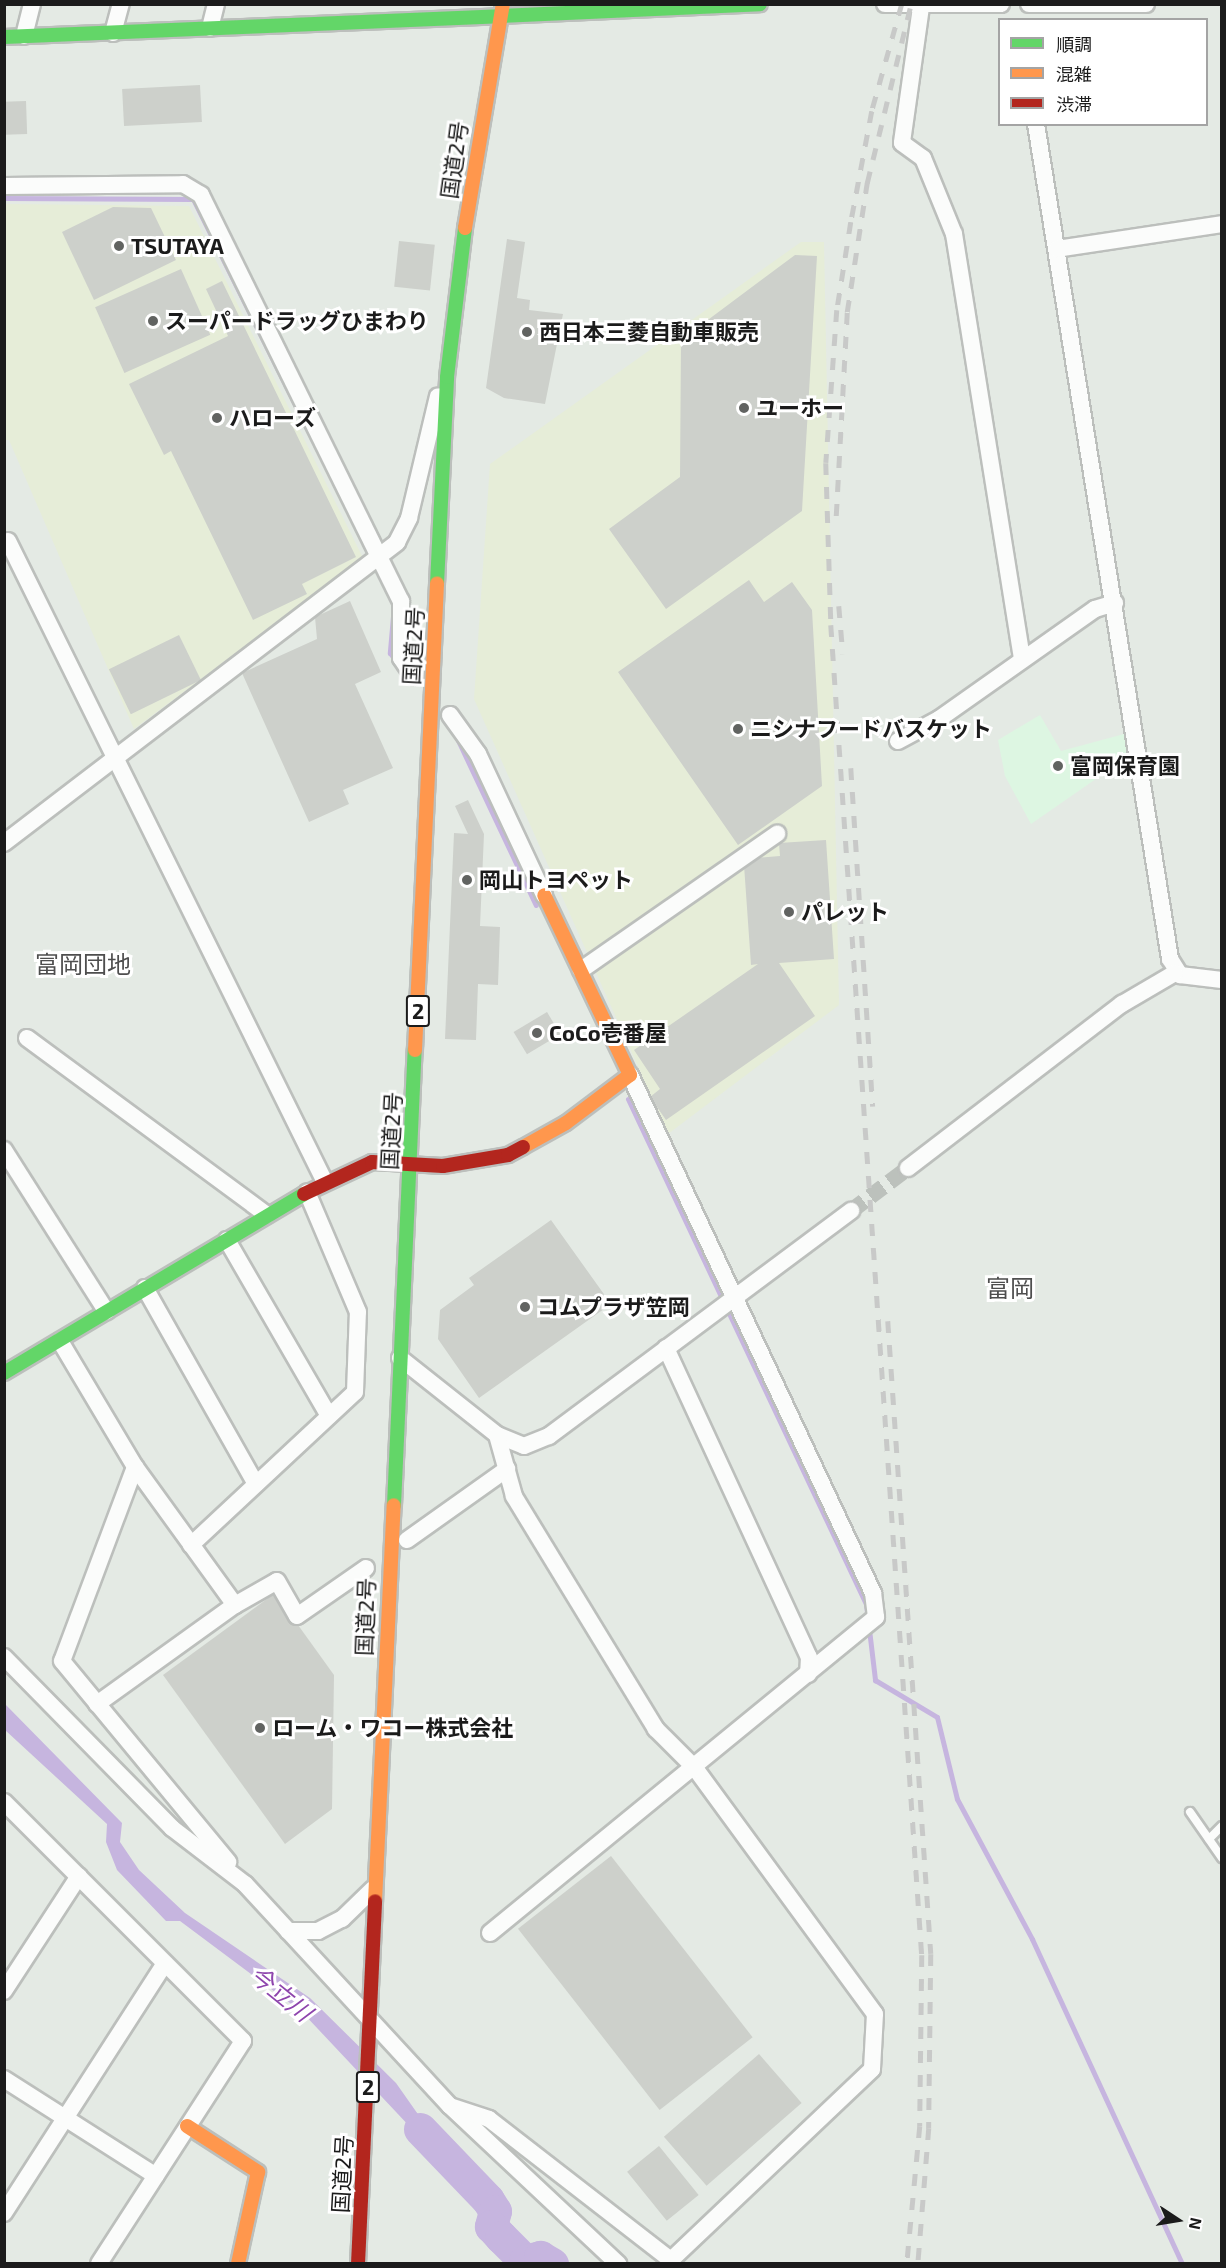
<!DOCTYPE html>
<meta charset="utf-8">
<style>
body{margin:0}
#map{position:relative;width:1226px;height:2268px;overflow:hidden;background:#e4eae4;font-family:"Exo 2","Noto Sans JP",sans-serif}
div>[style]{position:absolute}
[style*='--x']{left:calc(var(--x)*1px);top:calc(var(--y)*1px);width:calc(var(--w)*1px);rotate:calc(var(--a)*1deg)}
.commercial>*{inset:0;background:#e6edd8}
.education>*{inset:0;background:#ddf6e2}
.water>*{inset:0;background:#c6b5df}
.stream>*{height:5px;margin:-2.5px;padding:0 2.5px;transform-origin:2.5px;border-radius:2.5px;background:#c6b5df}
.river>*{height:33px;margin:-16.5px;padding:0 16.5px;transform-origin:16.5px;border-radius:16.5px;background:#c6b5df}
.building>*{inset:0;background:#cdd0cb;transform-origin:0 0}
.street-tunnel>*{height:16px;margin-top:-8px;transform-origin:0;background:repeating-linear-gradient(90deg,#bcc1bc 0 16px,transparent 0 24px)}
.roads{filter:drop-shadow(2px 0 #bcbfbc) drop-shadow(-2px 0 #bcbfbc) drop-shadow(0 2px #bcbfbc) drop-shadow(0 -2px #bcbfbc)}
.lane>*{height:8px;margin:-4px;padding:0 4px;transform-origin:4px;border-radius:4px;background:#fbfcfb}
.street>*{height:16px;margin:-8px;padding:0 8px;transform-origin:8px;border-radius:8px;background:#fbfcfb}
.fast>*{height:14px;margin:-7px;padding:0 7px;transform-origin:7px;border-radius:7px;background:#63d668}
.slow>*{height:14px;margin:-7px;padding:0 7px;transform-origin:7px;border-radius:7px;background:#ff974d}
.jam>*{height:14px;margin:-7px;padding:0 7px;transform-origin:7px;border-radius:7px;background:#b3261e}
.rail>*{height:4.5px;margin-top:-2.25px;transform-origin:0;background:repeating-linear-gradient(90deg,#c8c9c8 0 12px,transparent 0 24px)}
.dots>*{width:16px;height:16px;translate:-50% -50%;box-sizing:border-box;border:3px solid #fff;border-radius:50%}
span{translate:-50% -50%;white-space:nowrap;text-align:center;line-height:1.15;-webkit-text-stroke:6px #fff;paint-order:stroke}
.shield-label span{padding:2px 4px;background:#fff;border:2px solid;border-radius:4px;-webkit-text-stroke-width:0}
.shield-label{font-size:21px;color:#1b1b1b;font-weight:700}
.street-label{font-size:22px;color:#1b1b1b}
.poi-label{font-size:22px;color:#1b1b1b;font-weight:700}
.left{translate:0 -50%;text-align:left}
.neighbourhood-label{font-size:24px;color:#4e4e4e}
.water-label{font-size:24px;color:#8e45ad;font-style:italic}
.frame{position:absolute;inset:0;border:6px solid #1b1b1b;pointer-events:none}
.legend{position:absolute;left:998px;top:18px;width:210px;height:108px;box-sizing:border-box;background:#fff;border:2px solid #a4a4a4;margin:0;padding:8px 10px;list-style:none;font-size:18px;color:#1b1b1b}
.legend li{display:flex;align-items:center;gap:12px;height:30px}
.legend b{width:30px;border:2px solid #a4a4a4}
.north{position:absolute;left:1148px;top:2190px;width:60px;height:60px;-webkit-text-stroke:4px #fff;paint-order:stroke;rotate:102deg;font-size:16px;font-weight:700;line-height:24px;text-align:center;color:#1b1b1b}
.north::after{content:'';display:block;margin:auto;width:21px;height:27px;background:#1b1b1b;clip-path:polygon(50% 0,100% 100%,50% 72%,0 100%)}
</style>
<div id="map">
<div class="commercial">
<div style="clip-path:polygon(5px 204px,189px 206px,363px 558px,134px 729px,9px 440px,5px 440px)"></div>
<div style="clip-path:polygon(801px 242px,824px 242px,839px 1005px,668px 1134px,474px 699px,490px 464px)"></div>
</div>
<div class="education">
<div style="clip-path:polygon(1040px 715px,1061px 751px,1124px 734px,1129px 756px,1031px 824px,1005px 776px,998px 740px)"></div>
</div>
<div class="water">
<div style="clip-path:polygon(5px 1704px,122px 1823px,120px 1842px,139px 1870px,185px 1913px,310px 1998px,396px 2083px,453px 2164px,428px 2146px,302px 2012px,180px 1921px,166px 1921px,117px 1870px,106px 1842px,107px 1824px,5px 1730px)"></div>
</div>
<div class="stream">
<div style="--x:4;--y:198;--w:189;--a:0.3"></div>
<div style="--x:193;--y:199;--w:281;--a:63.6"></div>
<div style="--x:393;--y:616;--w:37;--a:95"></div>
<div style="--x:390;--y:653;--w:11;--a:52"></div>
<div style="--x:455;--y:734;--w:189;--a:64.7"></div>
<div style="--x:628;--y:1099;--w:558;--a:64.77"></div>
<div style="--x:866;--y:1604;--w:77;--a:83.2"></div>
<div style="--x:875;--y:1680;--w:72;--a:30.8"></div>
<div style="--x:937;--y:1717;--w:84;--a:76.3"></div>
<div style="--x:957;--y:1799;--w:159;--a:61.8"></div>
<div style="--x:1032;--y:1939;--w:358;--a:65.2"></div>
</div>
<div class="river">
<div style="--x:420;--y:2129;--w:98;--a:46.2"></div>
<div style="--x:488;--y:2200;--w:13;--a:58"></div>
<div style="--x:495;--y:2211;--w:16;--a:105"></div>
<div style="--x:491;--y:2226;--w:15;--a:48"></div>
<div style="--x:501;--y:2237;--w:34;--a:45"></div>
<div style="--x:525;--y:2261;--w:16;--a:-15"></div>
<div style="--x:540;--y:2257;--w:14;--a:30"></div>
</div>
<div class="building">
<div style="left:200px;top:85px;width:37px;height:78px;rotate:87deg"></div>
<div style="left:26px;top:101px;width:33px;height:22px;rotate:88deg"></div>
<div style="clip-path:polygon(113px 207px,151px 208px,176px 260px,94px 300px,62px 232px)"></div>
<div style="clip-path:polygon(507px 239px,525px 242px,517px 298px,530px 300px,529px 310px,563px 314px,545px 404px,504px 398px,486px 388px)"></div>
<div style="left:399px;top:241px;width:36px;height:46px;rotate:6deg"></div>
<div style="clip-path:polygon(795px 255px,817px 256px,802px 511px,666px 609px,609px 529px,680px 477px,681px 340px)"></div>
<div style="left:181px;top:269px;width:72px;height:94px;rotate:66deg"></div>
<div style="clip-path:polygon(222px 281px,356px 557px,302px 584px,307px 594px,253px 620px,171px 451px,164px 455px,129px 384px,228px 336px,206px 289px)"></div>
<div style="clip-path:polygon(749px 580px,764px 602px,792px 582px,812px 610px,822px 786px,738px 845px,618px 672px)"></div>
<div style="clip-path:polygon(350px 601px,381px 672px,355px 684px,393px 768px,343px 790px,349px 804px,309px 822px,242px 673px,317px 639px,315px 617px)"></div>
<div style="left:179px;top:635px;width:50px;height:78px;rotate:64deg"></div>
<div style="clip-path:polygon(468px 800px,484px 834px,480px 926px,500px 927px,498px 985px,478px 984px,476px 1040px,445px 1039px,454px 833px,468px 834px,455px 806px)"></div>
<div style="clip-path:polygon(826px 840px,834px 959px,779px 963px,815px 1016px,666px 1120px,650px 1097px,660px 1089px,634px 1050px,758px 964px,751px 965px,744px 865px,755px 858px,780px 856px,779px 843px)"></div>
<div style="left:547px;top:1012px;width:26px;height:39px;rotate:59deg"></div>
<div style="clip-path:polygon(551px 1220px,611px 1304px,479px 1398px,438px 1339px,440px 1310px,474px 1285px,469px 1278px)"></div>
<div style="clip-path:polygon(275px 1593px,334px 1675px,332px 1809px,285px 1844px,163px 1675px)"></div>
<div style="left:611px;top:1856px;width:230px;height:118px;rotate:52deg"></div>
<div style="left:759px;top:2054px;width:65px;height:126px;rotate:49deg"></div>
<div style="left:659px;top:2146px;width:63px;height:41px;rotate:51deg"></div>
</div>
<div class="street-tunnel">
<div style="--x:851;--y:1211;--w:71;--a:-37"></div>
</div>
<div class="roads">
<div class="lane">
<div style="--x:1190;--y:1812;--w:56;--a:55.2"></div>
<div style="--x:1209;--y:1839;--w:18;--a:-45"></div>
</div>
<div class="street">
<div style="--x:885;--y:4;--w:116;--a:0"></div>
<div style="--x:1029;--y:4;--w:117;--a:0"></div>
<div style="--x:921;--y:7;--w:137;--a:98"></div>
<div style="--x:902;--y:143;--w:26;--a:36"></div>
<div style="--x:923;--y:158;--w:82;--a:67.8"></div>
<div style="--x:954;--y:234;--w:430;--a:80.9"></div>
<div style="--x:210;--y:28;--w:25;--a:-76"></div>
<div style="--x:113;--y:33;--w:30;--a:-75"></div>
<div style="--x:24;--y:36;--w:33;--a:-76"></div>
<div style="--x:1036;--y:124;--w:846;--a:80.88"></div>
<div style="--x:1170;--y:959;--w:19;--a:58"></div>
<div style="--x:1180;--y:975;--w:42;--a:6.8"></div>
<div style="--x:4;--y:186;--w:179;--a:-0.6"></div>
<div style="--x:183;--y:184;--w:21;--a:31"></div>
<div style="--x:201;--y:195;--w:453;--a:63.8"></div>
<div style="--x:401;--y:601;--w:57;--a:90"></div>
<div style="--x:401;--y:658;--w:22;--a:56"></div>
<div style="--x:1057;--y:249;--w:167;--a:-8.6"></div>
<div style="--x:8;--y:541;--w:715;--a:63.69"></div>
<div style="--x:450;--y:715;--w:48;--a:54.3"></div>
<div style="--x:478;--y:754;--w:156;--a:64.9"></div>
<div style="--x:898;--y:741;--w:47;--a:-28.2"></div>
<div style="--x:939;--y:719;--w:191;--a:-35.2"></div>
<div style="--x:1095;--y:609;--w:21;--a:-17"></div>
<div style="--x:4;--y:843;--w:495;--a:-37.4"></div>
<div style="--x:397;--y:542;--w:27;--a:-63"></div>
<div style="--x:409;--y:518;--w:125;--a:-76.6"></div>
<div style="--x:581;--y:970;--w:239;--a:-34.8"></div>
<div style="--x:27;--y:1038;--w:298;--a:36.4"></div>
<div style="--x:4;--y:1150;--w:191;--a:57.6"></div>
<div style="--x:908;--y:1168;--w:270;--a:-37.5"></div>
<div style="--x:1122;--y:1004;--w:61;--a:-30.3"></div>
<div style="--x:227;--y:1240;--w:203;--a:59.9"></div>
<div style="--x:145;--y:1288;--w:225;--a:60.5"></div>
<div style="--x:60;--y:1341;--w:147;--a:59.2"></div>
<div style="--x:135;--y:1467;--w:207;--a:110.6"></div>
<div style="--x:62;--y:1661;--w:261;--a:50.4"></div>
<div style="--x:666;--y:1348;--w:340;--a:65.2"></div>
<div style="--x:809;--y:1657;--w:17;--a:93"></div>
<div style="--x:400;--y:1358;--w:124;--a:38.4"></div>
<div style="--x:497;--y:1435;--w:29;--a:22"></div>
<div style="--x:524;--y:1446;--w:27;--a:-22"></div>
<div style="--x:549;--y:1436;--w:377;--a:-36.7"></div>
<div style="--x:407;--y:1540;--w:123;--a:-35.4"></div>
<div style="--x:191;--y:1545;--w:224;--a:-43"></div>
<div style="--x:355;--y:1392;--w:80;--a:-87.9"></div>
<div style="--x:358;--y:1312;--w:130;--a:-113"></div>
<div style="--x:235;--y:1605;--w:48;--a:-29.7"></div>
<div style="--x:277;--y:1581;--w:40;--a:60.3"></div>
<div style="--x:297;--y:1616;--w:84;--a:-34.8"></div>
<div style="--x:4;--y:1657;--w:240;--a:45.5"></div>
<div style="--x:172;--y:1828;--w:92;--a:37.5"></div>
<div style="--x:245;--y:1884;--w:302;--a:47.3"></div>
<div style="--x:450;--y:2106;--w:231;--a:43.2"></div>
<div style="--x:97;--y:1704;--w:170;--a:-35.7"></div>
<div style="--x:235;--y:1605;--w:170;--a:-125.9"></div>
<div style="--x:4;--y:1802;--w:338;--a:45"></div>
<div style="--x:243;--y:2041;--w:265;--a:122.9"></div>
<div style="--x:288;--y:1931;--w:30;--a:0"></div>
<div style="--x:318;--y:1931;--w:27;--a:-27"></div>
<div style="--x:342;--y:1919;--w:43;--a:-44.1"></div>
<div style="--x:490;--y:1933;--w:499;--a:-39.3"></div>
<div style="--x:876;--y:1617;--w:24;--a:-97"></div>
<div style="--x:873;--y:1593;--w:572;--a:-115.13"></div>
<div style="--x:4;--y:1991;--w:137;--a:-56.9"></div>
<div style="--x:4;--y:2079;--w:180;--a:32.5"></div>
<div style="--x:450;--y:2106;--w:41;--a:18.4"></div>
<div style="--x:489;--y:2119;--w:230;--a:37.8"></div>
<div style="--x:671;--y:2260;--w:277;--a:-43.5"></div>
<div style="--x:872;--y:2069;--w:55;--a:-86.9"></div>
<div style="--x:875;--y:2014;--w:303;--a:-126.2"></div>
<div style="--x:696;--y:1769;--w:57;--a:-135"></div>
<div style="--x:656;--y:1729;--w:273;--a:-121.4"></div>
<div style="--x:514;--y:1496;--w:63;--a:-105.6"></div>
<div style="--x:4;--y:2213;--w:297;--a:-57.2"></div>
</div>
<div class="fast">
<div style="--x:500;--y:16;--w:260;--a:-2.6"></div>
<div style="--x:4;--y:37;--w:496;--a:-2.4"></div>
<div style="--x:437;--y:584;--w:207;--a:-87.2"></div>
<div style="--x:447;--y:377;--w:150;--a:-83.1"></div>
<div style="--x:4;--y:1373;--w:349;--a:-30.8"></div>
<div style="--x:394;--y:1505;--w:455;--a:-87.4"></div>
</div>
<div class="slow">
<div style="--x:465;--y:228;--w:227;--a:-80.4"></div>
<div style="--x:415;--y:1050;--w:467;--a:-87.3"></div>
<div style="--x:523;--y:1147;--w:49;--a:-29.2"></div>
<div style="--x:566;--y:1123;--w:80;--a:-36.9"></div>
<div style="--x:630;--y:1075;--w:199;--a:-115.5"></div>
<div style="--x:375;--y:1901;--w:396;--a:-87.3"></div>
<div style="--x:187;--y:2126;--w:85;--a:32.9"></div>
<div style="--x:258;--y:2172;--w:94;--a:102.3"></div>
</div>
<div class="jam">
<div style="--x:304;--y:1194;--w:75;--a:-25.2"></div>
<div style="--x:372;--y:1162;--w:71;--a:3.2"></div>
<div style="--x:443;--y:1166;--w:66;--a:-9.6"></div>
<div style="--x:508;--y:1155;--w:17;--a:-28"></div>
<div style="--x:358;--y:2264;--w:363;--a:-87.3"></div>
</div>
</div>
<div class="rail">
<div style="--x:902;--y:4;--w:111;--a:105.7"></div>
<div style="--x:872;--y:111;--w:113;--a:100.7"></div>
<div style="--x:851;--y:222;--w:89;--a:99"></div>
<div style="--x:837;--y:310;--w:153;--a:94.1"></div>
<div style="--x:826;--y:463;--w:162;--a:88.2"></div>
<div style="--x:831;--y:625;--w:1333;--a:86.09"></div>
<div style="--x:922;--y:1955;--w:171;--a:90.7"></div>
<div style="--x:920;--y:2126;--w:139;--a:95.4"></div>
<div style="--x:836;--y:516;--w:204;--a:-86.9"></div>
<div style="--x:847;--y:312;--w:131;--a:-81.2"></div>
<div style="--x:867;--y:183;--w:184;--a:-76.2"></div>
<div style="--x:839;--y:606;--w:48;--a:85.2"></div>
<div style="--x:851;--y:768;--w:339;--a:86.3"></div>
<div style="--x:888;--y:1321;--w:634;--a:86.11"></div>
<div style="--x:931;--y:1954;--w:174;--a:90.7"></div>
<div style="--x:929;--y:2128;--w:136;--a:94.6"></div>
</div>
<div class="dots">
<div style="left:119px;top:246px;background:#616361"></div>
<div style="left:153px;top:321px;background:#616361"></div>
<div style="left:527px;top:332px;background:#616361"></div>
<div style="left:744px;top:408px;background:#616361"></div>
<div style="left:217px;top:418px;background:#616361"></div>
<div style="left:738px;top:729px;background:#616361"></div>
<div style="left:1058px;top:766px;background:#616361"></div>
<div style="left:467px;top:880px;background:#616361"></div>
<div style="left:789px;top:912px;background:#616361"></div>
<div style="left:537px;top:1033px;background:#616361"></div>
<div style="left:525px;top:1307px;background:#616361"></div>
<div style="left:260px;top:1728px;background:#616361"></div>
</div>
<div class="shield-label">
<span style="left:418px;top:1011px">2</span>
<span style="left:368px;top:2087px">2</span>
</div>
<div class="street-label">
<span style="left:454px;top:160px;rotate:-82deg">国道2号</span>
<span style="left:413px;top:646px;rotate:-87deg">国道2号</span>
<span style="left:391px;top:1131px;rotate:-87deg">国道2号</span>
<span style="left:365px;top:1617px;rotate:-88deg">国道2号</span>
<span style="left:342px;top:2174px;rotate:-87deg">国道2号</span>
</div>
<div class="poi-label">
<span class="left" style="left:131px;top:246px">TSUTAYA</span>
<span class="left" style="left:165px;top:321px">スーパードラッグひまわり</span>
<span class="left" style="left:539px;top:332px">西日本三菱自動車販売</span>
<span class="left" style="left:756px;top:408px">ユーホー</span>
<span class="left" style="left:229px;top:418px">ハローズ</span>
<span class="left" style="left:750px;top:729px">ニシナフードバスケット</span>
<span class="left" style="left:1070px;top:766px">富岡保育園</span>
<span class="left" style="left:479px;top:880px">岡山トヨペット</span>
<span class="left" style="left:801px;top:912px">パレット</span>
<span class="left" style="left:549px;top:1033px">CoCo壱番屋</span>
<span class="left" style="left:537px;top:1307px">コムプラザ笠岡</span>
<span class="left" style="left:272px;top:1728px">ローム・ワコー株式会社</span>
</div>
<div class="neighbourhood-label">
<span style="left:83px;top:964px">富岡団地</span>
<span style="left:1010px;top:1288px">富岡</span>
</div>
<div class="water-label">
<span style="left:281px;top:1993px;rotate:39deg">今立川</span>
</div>
<div class="frame"></div>
<ul class="legend">
<li><b style="height:8px;background:#63d668"></b>順調</li>
<li><b style="height:8px;background:#ff974d"></b>混雑</li>
<li><b style="height:8px;background:#b3261e"></b>渋滞</li>
</ul>
<div class="north">N</div>
</div>
